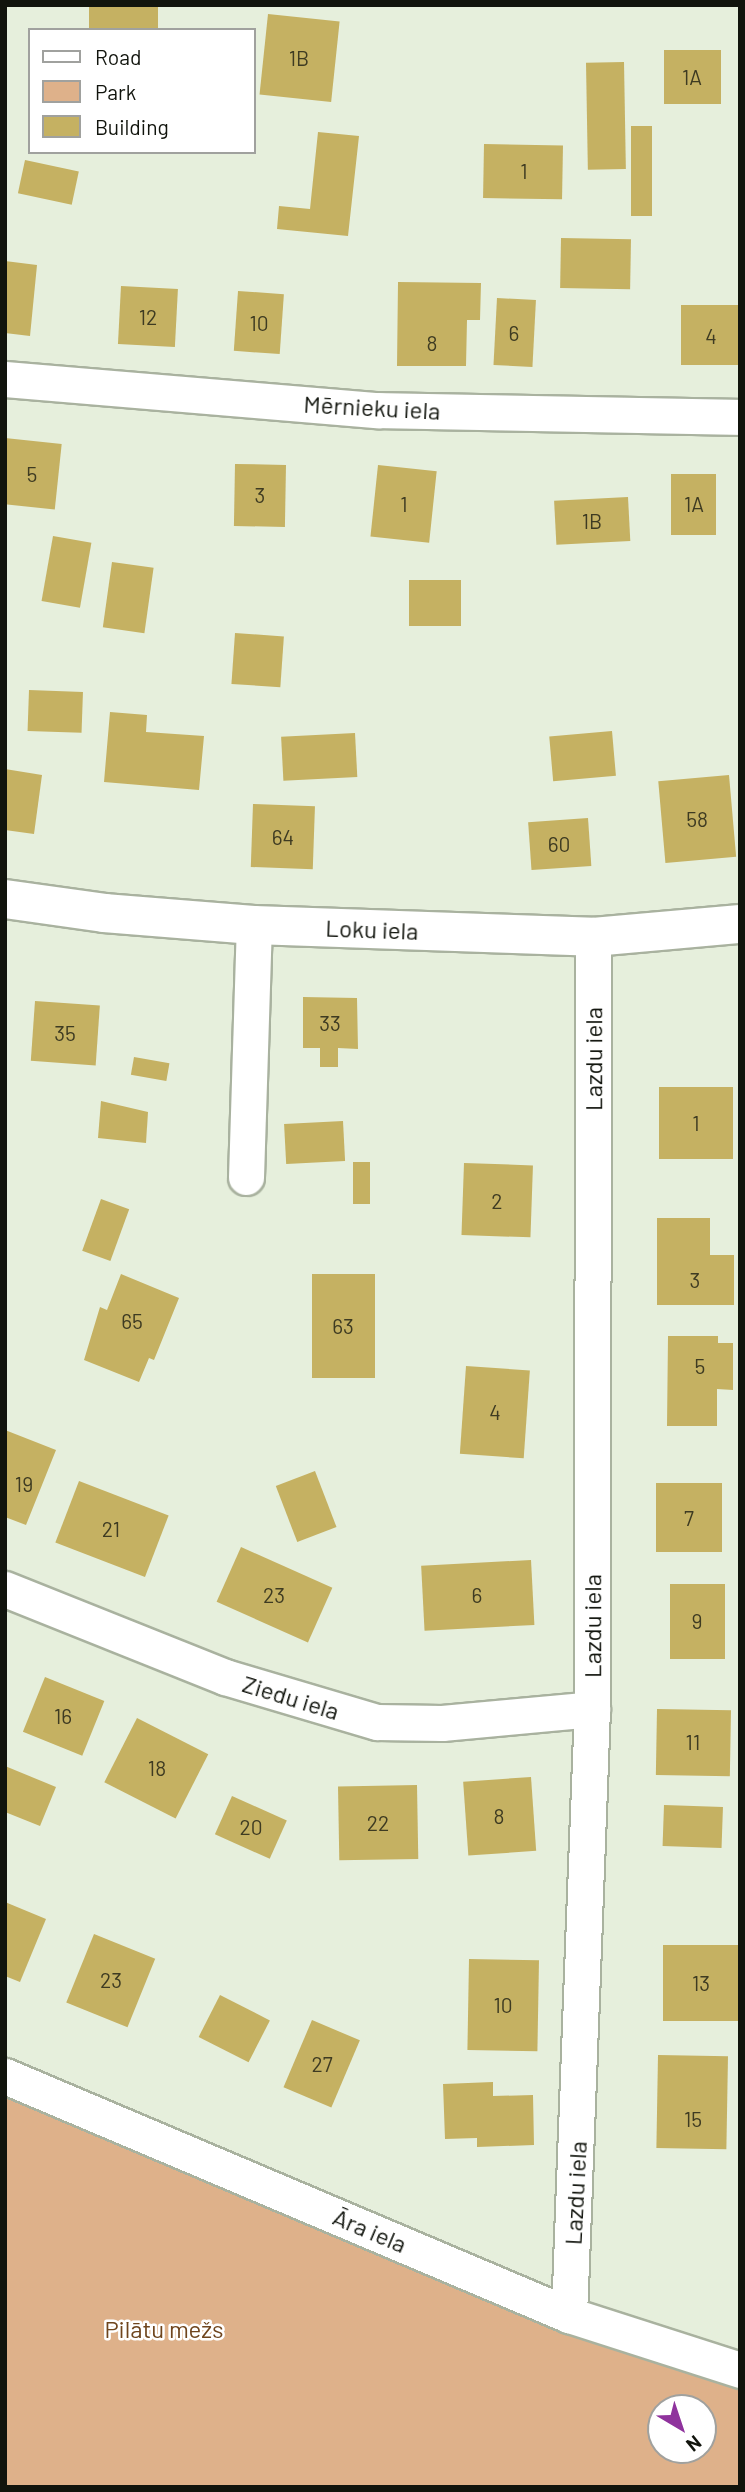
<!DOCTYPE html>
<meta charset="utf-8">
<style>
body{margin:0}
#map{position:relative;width:745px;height:2492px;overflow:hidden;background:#e6efdc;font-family:Barlow,sans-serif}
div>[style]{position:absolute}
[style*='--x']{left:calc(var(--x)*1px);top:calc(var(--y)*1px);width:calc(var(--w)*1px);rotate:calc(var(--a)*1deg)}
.green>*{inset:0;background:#deb18a}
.building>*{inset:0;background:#c5b162;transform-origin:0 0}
.roads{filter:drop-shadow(2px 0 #a9b29f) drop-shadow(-2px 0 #a9b29f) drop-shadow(0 2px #a9b29f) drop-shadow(0 -2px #a9b29f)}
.street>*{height:35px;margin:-17.5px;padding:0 17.5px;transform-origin:17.5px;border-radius:17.5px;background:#fff}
.secondary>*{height:38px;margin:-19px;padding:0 19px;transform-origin:19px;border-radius:19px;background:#fff}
span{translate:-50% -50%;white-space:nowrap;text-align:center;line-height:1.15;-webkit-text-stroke:5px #fff;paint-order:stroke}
.number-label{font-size:21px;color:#3e3b22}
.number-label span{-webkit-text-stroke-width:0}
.street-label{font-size:24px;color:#11140d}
.park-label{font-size:24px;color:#6f451d}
.frame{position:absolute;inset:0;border:7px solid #11140d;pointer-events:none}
.legend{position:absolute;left:28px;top:28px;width:228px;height:126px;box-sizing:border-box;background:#fff;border:2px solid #a0a19e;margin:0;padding:9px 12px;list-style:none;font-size:21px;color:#11140d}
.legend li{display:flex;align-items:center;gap:14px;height:35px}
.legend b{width:35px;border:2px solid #a0a19e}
.north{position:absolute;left:647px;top:2394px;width:70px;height:70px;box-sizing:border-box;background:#fff;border:2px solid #a0a19e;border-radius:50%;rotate:141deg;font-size:19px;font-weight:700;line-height:28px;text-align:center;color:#11140d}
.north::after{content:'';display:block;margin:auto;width:24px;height:32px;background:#8f339d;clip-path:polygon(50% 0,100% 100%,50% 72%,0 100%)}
</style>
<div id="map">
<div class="green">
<div style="clip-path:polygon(evenodd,5px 2093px,558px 2323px,740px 2390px,740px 2487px,5px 2487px,5px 2093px,661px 2408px,703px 2408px,703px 2450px,661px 2450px,661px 2408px)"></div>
</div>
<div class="building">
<div style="left:89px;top:5px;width:69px;height:25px"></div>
<div style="left:268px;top:14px;width:72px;height:81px;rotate:6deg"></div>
<div style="left:664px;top:50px;width:57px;height:54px"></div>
<div style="left:624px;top:62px;width:107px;height:38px;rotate:89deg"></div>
<div style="left:631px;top:126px;width:21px;height:90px"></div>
<div style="clip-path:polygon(318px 132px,359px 136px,348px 236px,277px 229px,279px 206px,310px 209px)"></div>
<div style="left:484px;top:144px;width:79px;height:54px;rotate:1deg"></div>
<div style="left:25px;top:160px;width:55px;height:34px;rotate:12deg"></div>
<div style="left:561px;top:238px;width:70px;height:50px;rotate:1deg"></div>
<div style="clip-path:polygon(5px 261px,37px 265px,30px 336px,5px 333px)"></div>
<div style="clip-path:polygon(398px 282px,481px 283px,480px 320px,467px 320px,466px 366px,397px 366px)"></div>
<div style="left:121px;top:286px;width:57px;height:58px;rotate:3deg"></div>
<div style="left:238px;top:291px;width:46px;height:60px;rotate:4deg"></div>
<div style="left:497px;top:298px;width:39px;height:67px;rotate:3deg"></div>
<div style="left:740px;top:305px;width:60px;height:59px;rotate:90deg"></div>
<div style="left:5px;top:438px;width:57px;height:66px;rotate:6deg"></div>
<div style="left:235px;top:464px;width:51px;height:62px;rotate:1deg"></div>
<div style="left:378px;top:465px;width:59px;height:72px;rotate:6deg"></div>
<div style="left:671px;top:474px;width:45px;height:61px"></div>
<div style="left:628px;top:497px;width:44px;height:74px;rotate:87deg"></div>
<div style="left:53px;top:536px;width:39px;height:66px;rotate:10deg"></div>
<div style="left:112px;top:562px;width:42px;height:66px;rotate:8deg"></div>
<div style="left:409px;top:580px;width:52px;height:46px"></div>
<div style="left:235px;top:633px;width:49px;height:51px;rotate:4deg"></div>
<div style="left:29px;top:690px;width:54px;height:41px;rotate:2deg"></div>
<div style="clip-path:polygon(110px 712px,147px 715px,146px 732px,204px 736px,199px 790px,104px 782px)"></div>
<div style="left:612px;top:731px;width:45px;height:63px;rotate:85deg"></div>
<div style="left:355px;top:733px;width:44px;height:74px;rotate:87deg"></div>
<div style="clip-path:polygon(5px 769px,42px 775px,34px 834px,5px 830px)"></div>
<div style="left:729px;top:775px;width:82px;height:71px;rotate:85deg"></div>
<div style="left:253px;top:804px;width:62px;height:63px;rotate:2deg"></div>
<div style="left:588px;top:818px;width:48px;height:60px;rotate:86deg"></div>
<div style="clip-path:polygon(303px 997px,357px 998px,358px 1049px,338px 1048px,338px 1067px,320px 1067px,320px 1048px,303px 1048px)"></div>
<div style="left:35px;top:1001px;width:65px;height:60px;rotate:4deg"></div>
<div style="left:134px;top:1057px;width:36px;height:18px;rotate:10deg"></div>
<div style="left:659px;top:1087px;width:74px;height:72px"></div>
<div style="clip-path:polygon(101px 1101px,148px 1112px,146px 1143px,98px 1138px)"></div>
<div style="left:343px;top:1121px;width:40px;height:59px;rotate:87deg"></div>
<div style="left:353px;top:1162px;width:17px;height:42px"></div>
<div style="left:464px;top:1163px;width:69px;height:72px;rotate:2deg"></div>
<div style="left:101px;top:1199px;width:30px;height:55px;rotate:20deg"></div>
<div style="clip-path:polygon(657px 1218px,710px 1218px,710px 1255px,734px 1255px,734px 1305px,657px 1305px)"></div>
<div style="clip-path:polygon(121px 1274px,179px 1298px,154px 1360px,149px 1358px,139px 1382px,84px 1360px,100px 1307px,107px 1310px)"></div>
<div style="left:312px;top:1274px;width:63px;height:104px"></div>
<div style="clip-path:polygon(668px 1336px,718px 1336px,718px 1343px,733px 1343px,733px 1390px,717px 1389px,717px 1426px,667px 1426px)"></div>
<div style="left:466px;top:1366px;width:64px;height:88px;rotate:4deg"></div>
<div style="clip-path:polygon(5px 1430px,56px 1450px,26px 1525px,5px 1517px)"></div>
<div style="left:315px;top:1471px;width:60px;height:42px;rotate:69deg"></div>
<div style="left:79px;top:1481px;width:96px;height:66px;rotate:21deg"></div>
<div style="left:656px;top:1483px;width:66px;height:69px"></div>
<div style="left:241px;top:1547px;width:100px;height:60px;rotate:24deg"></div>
<div style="left:531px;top:1560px;width:65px;height:110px;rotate:87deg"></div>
<div style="left:670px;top:1584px;width:55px;height:75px"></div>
<div style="left:45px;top:1677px;width:64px;height:59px;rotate:22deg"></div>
<div style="left:657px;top:1709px;width:74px;height:66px;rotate:1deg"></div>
<div style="left:137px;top:1718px;width:80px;height:72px;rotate:27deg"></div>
<div style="clip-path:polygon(5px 1766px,56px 1787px,40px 1826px,5px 1812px)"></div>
<div style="left:531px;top:1777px;width:74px;height:68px;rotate:86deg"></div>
<div style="left:417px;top:1785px;width:74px;height:79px;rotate:89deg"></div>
<div style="left:232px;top:1796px;width:60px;height:42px;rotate:24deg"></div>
<div style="left:664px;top:1805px;width:59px;height:41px;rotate:2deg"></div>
<div style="clip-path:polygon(5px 1902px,46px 1919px,20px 1982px,5px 1976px)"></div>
<div style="left:94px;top:1934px;width:66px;height:74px;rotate:22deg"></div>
<div style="left:663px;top:1945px;width:75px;height:76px"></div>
<div style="left:469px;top:1959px;width:70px;height:91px;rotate:1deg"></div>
<div style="left:220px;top:1995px;width:56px;height:47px;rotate:27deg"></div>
<div style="left:312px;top:2020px;width:52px;height:73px;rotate:23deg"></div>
<div style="left:658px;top:2055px;width:70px;height:93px;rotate:1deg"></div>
<div style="clip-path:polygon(493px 2082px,493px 2096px,533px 2095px,534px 2145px,477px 2147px,477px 2138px,445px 2139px,443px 2084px)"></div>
</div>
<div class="roads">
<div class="street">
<div style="--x:5;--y:379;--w:374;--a:4.8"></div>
<div style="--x:378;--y:410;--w:362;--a:1.1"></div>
<div style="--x:246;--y:1177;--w:252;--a:-88.2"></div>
<div style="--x:5;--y:1589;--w:237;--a:21.8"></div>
<div style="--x:225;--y:1677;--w:159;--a:16.5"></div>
<div style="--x:377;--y:1722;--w:65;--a:0.9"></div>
<div style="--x:442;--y:1723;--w:151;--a:-5.3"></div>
<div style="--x:5;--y:2076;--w:613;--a:22.97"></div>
<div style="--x:569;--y:2315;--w:180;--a:17.8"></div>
<div style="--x:569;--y:2315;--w:606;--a:-87.83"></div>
<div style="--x:592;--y:1709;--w:772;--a:-89.93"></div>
</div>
<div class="secondary">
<div style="--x:5;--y:899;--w:100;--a:8"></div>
<div style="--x:104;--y:913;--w:150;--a:4.6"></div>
<div style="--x:254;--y:925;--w:339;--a:2"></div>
<div style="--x:593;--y:937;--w:148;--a:-5.1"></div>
</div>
</div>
<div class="number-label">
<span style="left:299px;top:58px">1B</span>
<span style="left:692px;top:77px">1A</span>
<span style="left:524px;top:171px">1</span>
<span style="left:148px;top:317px">12</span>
<span style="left:259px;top:323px">10</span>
<span style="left:514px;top:333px">6</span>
<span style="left:711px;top:336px">4</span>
<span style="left:432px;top:343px">8</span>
<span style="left:32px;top:474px">5</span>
<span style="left:260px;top:495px">3</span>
<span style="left:404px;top:504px">1</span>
<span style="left:694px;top:504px">1A</span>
<span style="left:592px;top:521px">1B</span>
<span style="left:697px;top:819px">58</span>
<span style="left:283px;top:837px">64</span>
<span style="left:559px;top:844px">60</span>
<span style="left:330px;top:1023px">33</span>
<span style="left:65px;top:1033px">35</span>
<span style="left:696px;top:1123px">1</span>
<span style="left:497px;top:1201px">2</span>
<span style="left:695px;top:1280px">3</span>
<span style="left:132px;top:1321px">65</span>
<span style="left:343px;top:1326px">63</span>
<span style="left:700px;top:1366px">5</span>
<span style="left:495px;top:1412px">4</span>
<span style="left:24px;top:1484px">19</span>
<span style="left:689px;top:1518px">7</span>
<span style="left:111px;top:1529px">21</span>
<span style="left:274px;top:1595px">23</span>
<span style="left:477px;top:1595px">6</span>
<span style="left:697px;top:1621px">9</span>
<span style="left:63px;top:1716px">16</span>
<span style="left:693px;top:1742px">11</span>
<span style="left:157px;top:1768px">18</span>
<span style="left:499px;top:1816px">8</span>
<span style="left:378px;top:1823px">22</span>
<span style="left:251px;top:1827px">20</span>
<span style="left:111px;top:1980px">23</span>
<span style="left:701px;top:1983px">13</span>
<span style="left:503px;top:2005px">10</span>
<span style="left:322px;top:2064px">27</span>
<span style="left:693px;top:2119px">15</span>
</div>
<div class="street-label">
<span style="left:372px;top:407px;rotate:3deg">Mērnieku iela</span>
<span style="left:372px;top:929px;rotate:2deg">Loku iela</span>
<span style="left:593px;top:1059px;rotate:-90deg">Lazdu iela</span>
<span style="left:592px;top:1626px;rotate:-90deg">Lazdu iela</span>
<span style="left:291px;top:1697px;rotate:17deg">Ziedu iela</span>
<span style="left:575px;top:2193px;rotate:-87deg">Lazdu iela</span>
<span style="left:370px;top:2230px;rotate:23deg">Āra iela</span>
</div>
<div class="park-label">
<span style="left:164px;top:2329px">Pilātu mežs</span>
</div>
<div class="frame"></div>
<ul class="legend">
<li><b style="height:9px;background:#fff"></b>Road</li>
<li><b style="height:19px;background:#deb18a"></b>Park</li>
<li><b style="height:19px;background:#c5b162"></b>Building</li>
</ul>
<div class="north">N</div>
</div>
